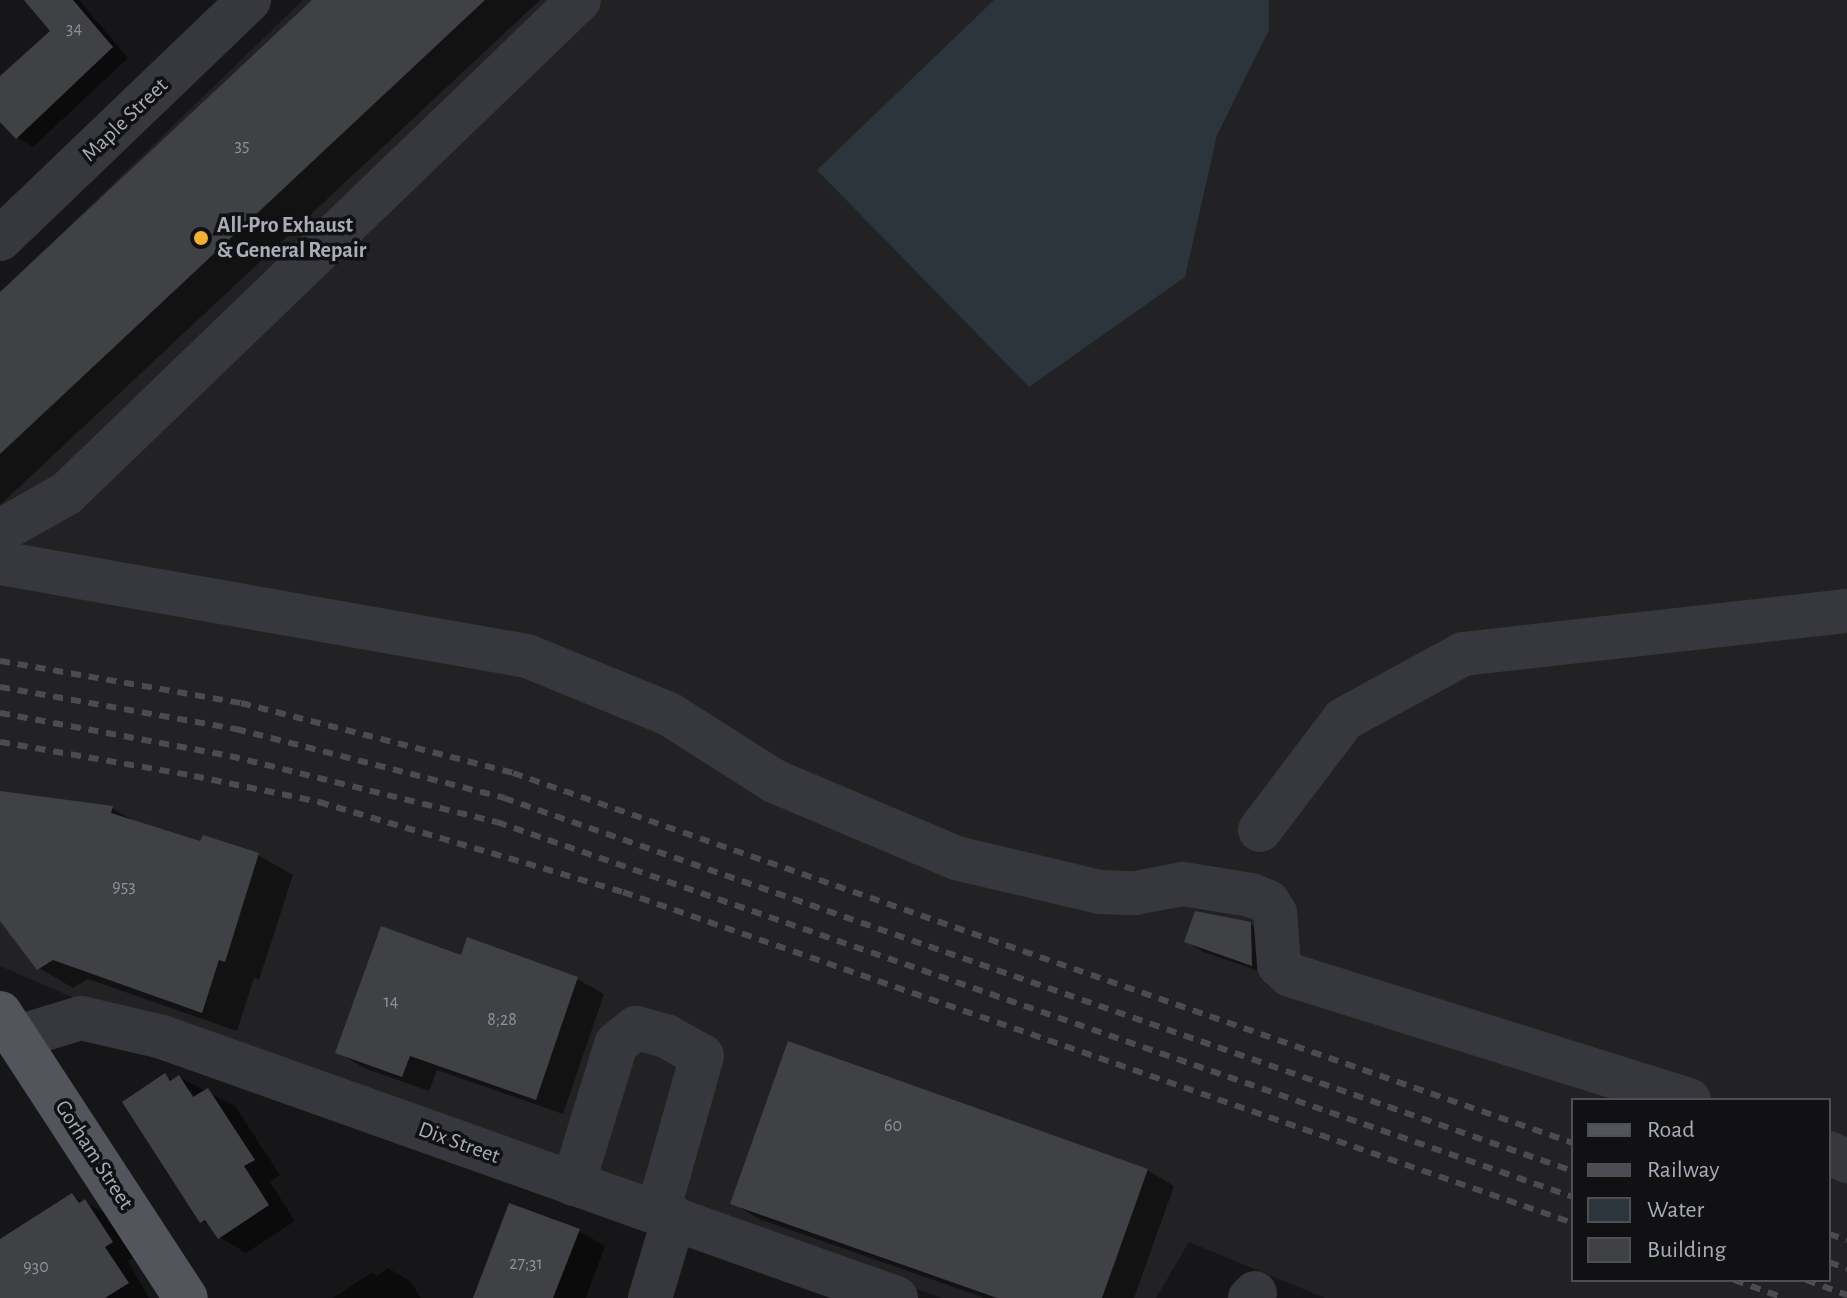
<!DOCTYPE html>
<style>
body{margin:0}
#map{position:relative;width:1847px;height:1298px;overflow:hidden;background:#161618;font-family:"Alegreya Sans",sans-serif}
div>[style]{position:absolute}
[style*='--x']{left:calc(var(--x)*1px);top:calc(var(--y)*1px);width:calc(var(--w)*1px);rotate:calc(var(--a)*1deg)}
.built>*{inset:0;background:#222225}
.water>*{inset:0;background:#2c353c}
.shadow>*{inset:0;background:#0007}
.building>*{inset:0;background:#404145}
.minor>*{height:44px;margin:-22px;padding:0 22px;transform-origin:22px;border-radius:22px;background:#37383d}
.major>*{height:44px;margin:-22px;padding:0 22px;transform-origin:22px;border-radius:22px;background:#53555c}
.rail>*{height:6px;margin-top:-3px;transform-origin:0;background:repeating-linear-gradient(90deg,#4a4c52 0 10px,transparent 0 18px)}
.dots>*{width:22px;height:22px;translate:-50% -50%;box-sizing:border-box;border:4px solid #111113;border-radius:50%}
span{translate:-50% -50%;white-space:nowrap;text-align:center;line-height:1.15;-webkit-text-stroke:7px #111113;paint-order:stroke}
.number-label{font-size:18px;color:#8e929b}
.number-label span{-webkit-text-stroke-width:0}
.street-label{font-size:22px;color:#a8adb8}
.poi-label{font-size:22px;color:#a8adb8;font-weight:700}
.left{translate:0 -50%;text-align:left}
.legend{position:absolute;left:1571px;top:1098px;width:260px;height:184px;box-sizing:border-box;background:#111113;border:2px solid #4d4f55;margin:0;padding:10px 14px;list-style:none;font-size:24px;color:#a8adb8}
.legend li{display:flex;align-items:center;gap:16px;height:40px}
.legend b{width:40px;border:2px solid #4d4f55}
</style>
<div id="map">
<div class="built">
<div style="clip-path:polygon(evenodd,303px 0,1847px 0,1847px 1298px,1325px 1298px,1189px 1242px,1156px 1298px,943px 1298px,154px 1032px,0 966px,0 293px,303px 0,1573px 1100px,1829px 1100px,1829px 1280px,1573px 1280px,1573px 1100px)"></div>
</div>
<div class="water">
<div style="clip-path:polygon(994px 0,1269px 0,1269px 30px,1217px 135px,1185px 277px,1029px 387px,817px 170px)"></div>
</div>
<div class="shadow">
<div style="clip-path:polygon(50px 0,79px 0,128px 58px,33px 147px,17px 138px,0 119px,0 79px,53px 31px)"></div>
<div style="clip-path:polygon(315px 0,540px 0,0 505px,0 295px)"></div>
<div style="clip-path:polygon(0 793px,112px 808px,139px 824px,202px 844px,258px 855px,293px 875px,259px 980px,254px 978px,237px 1031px,88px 979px,73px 988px,39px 968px,0 918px)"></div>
<div style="clip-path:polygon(1250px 924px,1268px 934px,1270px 975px,1204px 952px,1186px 941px)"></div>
<div style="clip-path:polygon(462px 958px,577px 979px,604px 994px,563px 1114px,437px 1070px,429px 1091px,364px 1068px,338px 1052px)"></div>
<div style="clip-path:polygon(evenodd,165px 1076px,174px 1081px,179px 1077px,235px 1106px,280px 1175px,270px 1182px,295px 1221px,246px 1253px,219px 1237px,213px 1228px,202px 1221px,165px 1076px,186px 1091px,191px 1091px,200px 1105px,186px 1091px)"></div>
<div style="clip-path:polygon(1147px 1170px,1174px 1186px,1134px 1298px,985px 1298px,759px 1219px,733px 1203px)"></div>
<div style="clip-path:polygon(72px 1196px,109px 1215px,135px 1256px,128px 1261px,149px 1298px,0 1298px,0 1241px)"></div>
<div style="clip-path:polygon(579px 1231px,605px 1246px,586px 1298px,475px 1298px)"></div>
<div style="clip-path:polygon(388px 1268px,410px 1281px,421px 1298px,333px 1298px,371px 1273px,377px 1276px)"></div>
</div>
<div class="building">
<div style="clip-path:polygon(24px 0,73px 0,113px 47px,16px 139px,0 122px,0 76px,50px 31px)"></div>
<div style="clip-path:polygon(312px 0,485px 0,0 454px,0 292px)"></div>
<div style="clip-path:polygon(0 791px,113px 806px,111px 813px,200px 841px,203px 835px,259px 853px,225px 962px,219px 960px,202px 1013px,53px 960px,37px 970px,0 921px)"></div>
<div style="clip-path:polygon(1195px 911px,1251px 922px,1252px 966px,1184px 942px)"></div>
<div style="clip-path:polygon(381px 926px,461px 955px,467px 937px,578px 977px,536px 1100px,410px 1056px,402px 1077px,335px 1053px)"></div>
<div style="clip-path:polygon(788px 1041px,1148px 1169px,1102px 1298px,997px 1298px,730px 1204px)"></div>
<div style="clip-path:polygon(165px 1073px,170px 1081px,179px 1075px,193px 1097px,208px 1088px,255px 1160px,244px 1166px,269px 1205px,218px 1239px,205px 1220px,200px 1223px,122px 1102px)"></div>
<div style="clip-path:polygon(72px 1193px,79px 1203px,85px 1199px,113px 1242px,105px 1247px,129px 1283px,105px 1298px,0 1298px,0 1239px)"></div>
<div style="clip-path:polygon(509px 1203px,580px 1229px,553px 1298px,473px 1298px)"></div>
</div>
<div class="minor">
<div style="--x:0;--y:239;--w:345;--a:-43.8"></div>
<div style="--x:0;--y:531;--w:76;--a:-29.3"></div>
<div style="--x:66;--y:494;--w:712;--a:-43.92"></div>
<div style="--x:0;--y:563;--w:535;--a:10.01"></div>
<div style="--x:527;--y:656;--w:153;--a:22.2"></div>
<div style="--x:669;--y:714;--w:125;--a:32.5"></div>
<div style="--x:774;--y:781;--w:198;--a:22.9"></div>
<div style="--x:956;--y:858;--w:148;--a:13.3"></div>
<div style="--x:1100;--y:892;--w:35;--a:2"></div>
<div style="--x:1135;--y:893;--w:49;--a:-10.6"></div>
<div style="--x:1183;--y:884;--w:69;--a:9.2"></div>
<div style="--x:1251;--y:895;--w:18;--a:22"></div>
<div style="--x:1268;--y:902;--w:13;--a:58"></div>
<div style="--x:1275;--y:913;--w:52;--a:85.6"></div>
<div style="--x:1279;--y:965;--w:15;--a:42"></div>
<div style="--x:1290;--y:975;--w:418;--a:17.4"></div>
<div style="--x:1260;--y:830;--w:139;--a:-52.9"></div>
<div style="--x:1344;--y:719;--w:136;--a:-28.6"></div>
<div style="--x:1463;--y:654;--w:386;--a:-6.4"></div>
<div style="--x:18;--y:1037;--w:66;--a:-16.8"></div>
<div style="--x:81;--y:1018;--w:83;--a:13.2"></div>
<div style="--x:162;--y:1037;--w:779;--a:19.57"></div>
<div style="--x:1829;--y:1153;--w:20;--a:24"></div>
<div style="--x:573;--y:1184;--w:146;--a:-72.9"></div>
<div style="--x:616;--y:1044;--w:26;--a:-39"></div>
<div style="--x:636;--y:1028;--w:31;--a:15"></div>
<div style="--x:666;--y:1036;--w:41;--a:29.1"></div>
<div style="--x:702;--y:1056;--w:162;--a:105.8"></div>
<div style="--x:650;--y:1298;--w:84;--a:-73.3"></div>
<div style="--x:1250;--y:1298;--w:7;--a:-45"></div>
</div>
<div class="major">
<div style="--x:0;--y:1013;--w:340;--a:56.9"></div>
</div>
<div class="rail">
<div style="--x:0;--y:661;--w:245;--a:9.9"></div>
<div style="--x:241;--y:703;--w:281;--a:14.4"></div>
<div style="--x:513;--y:773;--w:1123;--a:19.24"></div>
<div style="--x:0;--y:687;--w:240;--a:10.1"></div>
<div style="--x:236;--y:729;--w:277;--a:14.4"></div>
<div style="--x:504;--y:798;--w:1132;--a:19.24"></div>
<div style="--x:0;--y:713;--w:234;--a:10.6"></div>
<div style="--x:230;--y:756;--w:275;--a:13.9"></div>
<div style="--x:497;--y:822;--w:1139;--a:19.21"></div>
<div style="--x:0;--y:742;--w:197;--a:9.9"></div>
<div style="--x:194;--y:776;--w:128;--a:11.7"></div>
<div style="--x:319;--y:802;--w:317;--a:16.5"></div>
<div style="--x:623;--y:892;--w:1006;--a:19.21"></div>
<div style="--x:1829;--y:1234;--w:19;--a:18"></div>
<div style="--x:1829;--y:1262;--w:19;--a:21"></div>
<div style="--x:1734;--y:1280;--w:53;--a:19.8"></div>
<div style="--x:1806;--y:1280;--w:44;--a:20.1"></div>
</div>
<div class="dots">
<div style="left:201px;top:238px;background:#f2b134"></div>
</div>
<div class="number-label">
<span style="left:74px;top:29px">34</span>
<span style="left:242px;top:146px">35</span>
<span style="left:124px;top:887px">953</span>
<span style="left:391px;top:1002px">14</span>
<span style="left:502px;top:1020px">8;28</span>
<span style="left:893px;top:1126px">60</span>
<span style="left:526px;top:1264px">27;31</span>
<span style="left:36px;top:1267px">930</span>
</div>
<div class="street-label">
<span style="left:125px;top:120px;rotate:-44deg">Maple Street</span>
<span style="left:459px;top:1143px;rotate:20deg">Dix Street</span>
<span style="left:94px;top:1155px;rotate:57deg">Gorham Street</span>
</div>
<div class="poi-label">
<span class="left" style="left:217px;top:238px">All-Pro Exhaust<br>&amp; General Repair</span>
</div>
<ul class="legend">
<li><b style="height:10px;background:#53555c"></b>Road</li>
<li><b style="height:10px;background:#4a4c52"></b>Railway</li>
<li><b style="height:22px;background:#2c353c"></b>Water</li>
<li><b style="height:22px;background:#404145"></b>Building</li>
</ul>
</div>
